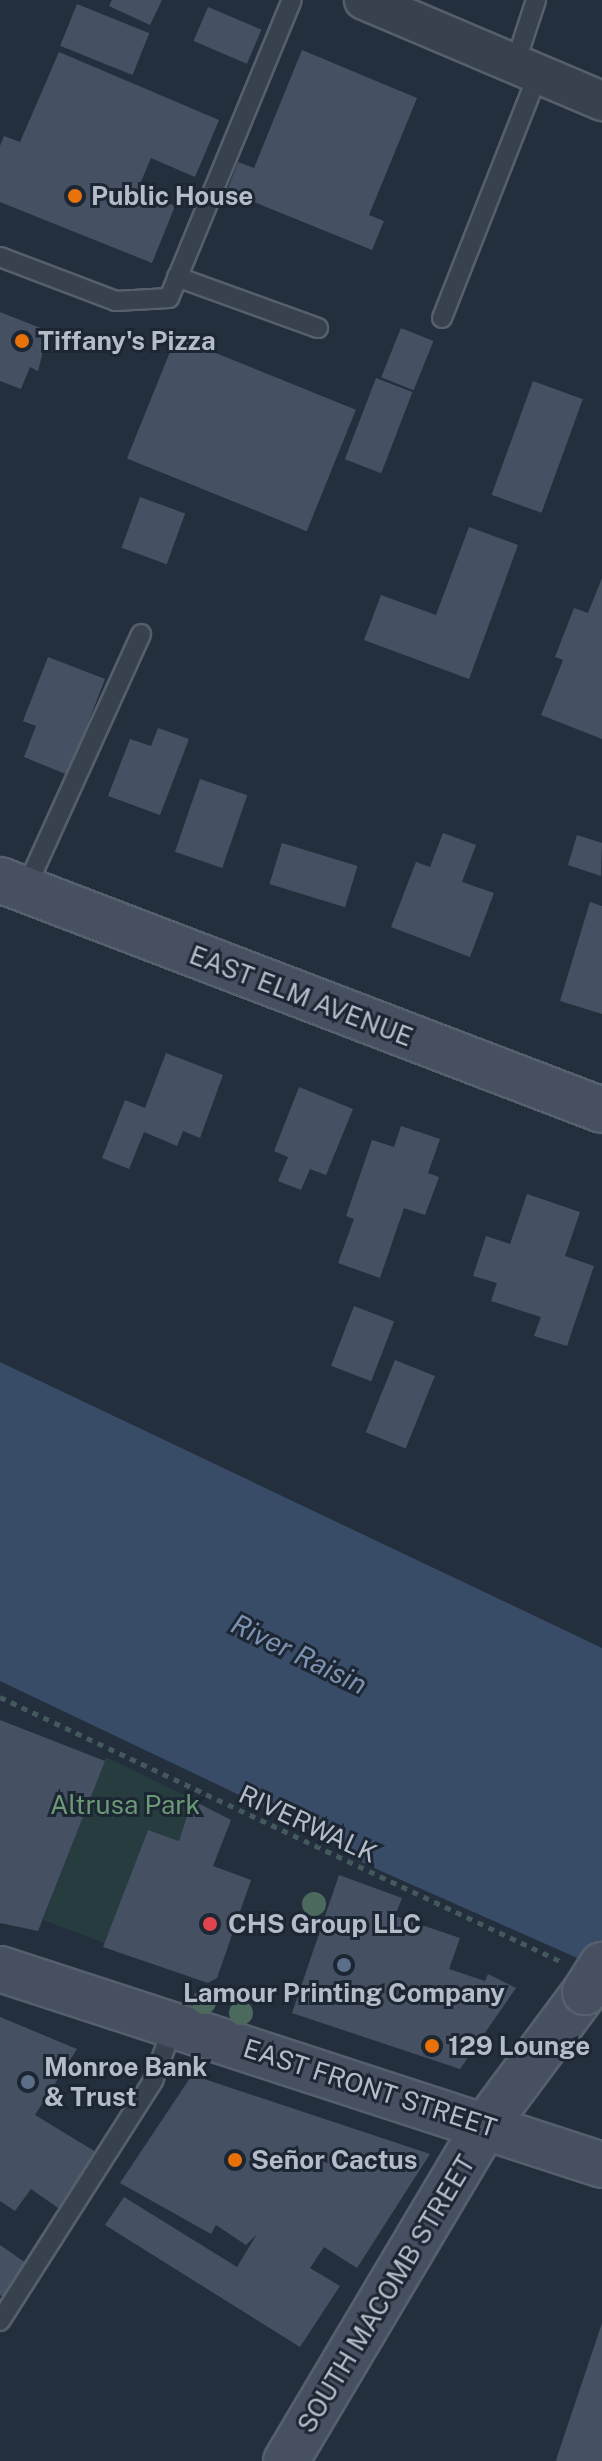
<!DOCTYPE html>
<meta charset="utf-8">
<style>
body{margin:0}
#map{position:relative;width:602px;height:2461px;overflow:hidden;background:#242f3e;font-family:"Public Sans",sans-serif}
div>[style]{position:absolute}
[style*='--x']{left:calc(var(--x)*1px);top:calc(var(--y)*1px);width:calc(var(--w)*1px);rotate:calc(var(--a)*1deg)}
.green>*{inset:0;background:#263c3f}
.water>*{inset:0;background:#394c67}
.building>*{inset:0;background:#455162;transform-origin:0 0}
.path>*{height:5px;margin-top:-2.5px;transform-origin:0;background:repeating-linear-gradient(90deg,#44595c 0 6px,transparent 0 12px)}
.roads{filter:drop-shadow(2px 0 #565f6c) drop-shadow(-2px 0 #565f6c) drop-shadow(0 2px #565f6c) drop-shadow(0 -2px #565f6c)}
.lane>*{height:18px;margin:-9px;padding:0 9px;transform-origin:9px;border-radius:9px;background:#38414e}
.street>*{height:38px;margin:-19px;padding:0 19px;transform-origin:19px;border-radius:19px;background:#38414e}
.secondary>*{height:44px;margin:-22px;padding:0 22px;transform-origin:22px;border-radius:22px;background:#465061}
.bridges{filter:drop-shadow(2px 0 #565f6c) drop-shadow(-2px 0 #565f6c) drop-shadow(0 2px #565f6c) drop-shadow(0 -2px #565f6c)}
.secondary-bridge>*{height:44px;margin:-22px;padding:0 22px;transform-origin:22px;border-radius:22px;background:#465061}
.trees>*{width:24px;height:24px;margin:-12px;border-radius:50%;background:#4b6a5d}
.dots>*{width:22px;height:22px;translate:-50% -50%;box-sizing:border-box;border:4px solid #1d2633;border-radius:50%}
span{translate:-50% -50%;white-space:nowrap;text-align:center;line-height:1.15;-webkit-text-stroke:6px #1d2633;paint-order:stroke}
.poi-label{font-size:26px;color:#b4bcc9;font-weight:700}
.left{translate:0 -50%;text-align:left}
.street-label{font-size:26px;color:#b4bcc9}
.park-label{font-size:26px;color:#6b9a76}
.water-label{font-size:28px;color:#7c92b1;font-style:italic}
</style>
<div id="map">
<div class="green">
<div style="clip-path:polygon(106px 1757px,192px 1799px,179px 1841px,148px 1830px,105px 1943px,43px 1920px)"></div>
</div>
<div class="water">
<div style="clip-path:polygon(0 1362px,602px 1648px,602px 1969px,354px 1859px,357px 1851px,0 1681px)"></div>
</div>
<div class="building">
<div style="clip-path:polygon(112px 0,162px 0,150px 25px,109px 6px)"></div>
<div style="left:77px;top:4px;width:78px;height:45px;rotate:22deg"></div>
<div style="left:208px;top:7px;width:58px;height:37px;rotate:23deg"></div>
<div style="clip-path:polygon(302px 50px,417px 98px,369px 215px,384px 221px,372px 250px,227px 191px,238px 162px,254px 168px)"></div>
<div style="clip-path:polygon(59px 52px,219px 120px,195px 177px,151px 158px,137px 191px,175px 206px,152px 263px,0 202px,0 146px,4px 136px,20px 142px)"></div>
<div style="clip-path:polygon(0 312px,48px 331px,38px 371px,30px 367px,21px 389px,0 381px)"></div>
<div style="left:401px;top:328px;width:35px;height:53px;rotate:22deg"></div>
<div style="left:176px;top:337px;width:194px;height:131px;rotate:22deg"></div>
<div style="left:376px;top:378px;width:39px;height:87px;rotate:21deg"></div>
<div style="left:533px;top:381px;width:53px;height:121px;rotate:20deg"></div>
<div style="left:140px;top:497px;width:48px;height:54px;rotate:20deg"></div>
<div style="clip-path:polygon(469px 527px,518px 545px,469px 679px,364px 640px,381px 595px,436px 615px)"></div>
<div style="clip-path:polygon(602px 578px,602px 739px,541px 715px,563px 660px,555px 657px,574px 608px,588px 613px)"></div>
<div style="clip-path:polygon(48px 657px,105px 679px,68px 775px,24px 757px,36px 726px,23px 721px)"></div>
<div style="clip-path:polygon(158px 728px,189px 739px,160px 815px,108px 796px,130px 739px,151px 746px)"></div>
<div style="left:200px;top:779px;width:50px;height:77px;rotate:19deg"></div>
<div style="clip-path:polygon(443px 833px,476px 845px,462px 882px,494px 893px,470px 957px,391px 927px,416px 862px,430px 867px)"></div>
<div style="clip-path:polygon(577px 835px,602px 843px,601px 876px,568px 865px)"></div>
<div style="left:282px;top:843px;width:79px;height:43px;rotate:17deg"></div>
<div style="clip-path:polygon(590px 902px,602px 906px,602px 1014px,560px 1001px)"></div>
<div style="clip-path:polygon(166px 1053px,223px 1075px,200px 1138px,183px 1131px,177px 1146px,144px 1132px,129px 1169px,102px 1158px,125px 1100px,145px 1108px)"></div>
<div style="clip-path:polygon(299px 1087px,353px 1109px,326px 1175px,310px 1169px,301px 1190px,278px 1181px,288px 1157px,274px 1151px)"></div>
<div style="clip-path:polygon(401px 1126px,440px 1139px,428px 1173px,439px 1177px,425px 1215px,404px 1208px,380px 1278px,338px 1263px,354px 1219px,346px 1216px,372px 1140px,394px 1147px)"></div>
<div style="clip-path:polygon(527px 1194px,580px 1212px,565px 1256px,594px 1266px,567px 1346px,534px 1336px,541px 1317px,491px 1301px,497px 1283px,473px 1276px,486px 1236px,510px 1244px)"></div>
<div style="left:354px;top:1306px;width:43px;height:64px;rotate:21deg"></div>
<div style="left:395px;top:1360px;width:43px;height:78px;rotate:22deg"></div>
<div style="clip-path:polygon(0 1720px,105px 1761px,38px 1931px,0 1923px)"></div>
<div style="clip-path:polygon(192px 1800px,231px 1820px,213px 1866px,251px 1880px,217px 1978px,208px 1983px,103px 1947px,148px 1830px,179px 1841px)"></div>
<div style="clip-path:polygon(339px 1875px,402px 1898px,395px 1916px,460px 1938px,449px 1969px,485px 1981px,488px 1974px,516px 1988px,460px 2069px,292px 2013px)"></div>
<div style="clip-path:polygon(0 2017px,77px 2049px,35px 2115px,96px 2152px,61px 2210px,31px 2189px,15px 2211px,0 2201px)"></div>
<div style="clip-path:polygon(192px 2075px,430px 2154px,357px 2268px,324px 2247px,310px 2268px,340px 2286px,300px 2347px,105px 2225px,124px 2197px,237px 2267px,257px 2234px,246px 2245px,216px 2225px,211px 2234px,120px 2183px)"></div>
<div style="clip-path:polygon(0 2245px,26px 2263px,5px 2298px,0 2295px)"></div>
<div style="clip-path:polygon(602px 2323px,602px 2461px,557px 2461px,556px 2460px)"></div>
</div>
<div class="path">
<div style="--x:0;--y:1697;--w:619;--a:25.24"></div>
</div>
<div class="roads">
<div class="lane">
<div style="--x:515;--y:64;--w:67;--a:-71.8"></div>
<div style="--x:0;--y:257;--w:124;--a:20.8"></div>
<div style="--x:116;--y:301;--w:53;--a:-3.2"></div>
<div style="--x:169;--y:298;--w:322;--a:-67.6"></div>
<div style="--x:177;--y:277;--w:150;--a:19.9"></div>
<div style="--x:442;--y:318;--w:262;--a:-68.5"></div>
<div style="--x:25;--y:890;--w:281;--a:-65.6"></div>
<div style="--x:0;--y:2321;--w:285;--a:-57.5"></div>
<div style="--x:153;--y:2081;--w:61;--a:-69.8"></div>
</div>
<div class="street">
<div style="--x:364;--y:0;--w:259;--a:23"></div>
</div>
<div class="secondary">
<div style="--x:0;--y:880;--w:644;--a:20.91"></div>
<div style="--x:0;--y:1969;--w:633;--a:18.03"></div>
<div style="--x:286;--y:2461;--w:390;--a:-59.3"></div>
<div style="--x:485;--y:2126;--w:167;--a:-53.3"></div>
</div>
</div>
<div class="bridges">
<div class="secondary-bridge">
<div style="--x:585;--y:1992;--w:32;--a:-58"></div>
</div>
</div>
<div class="trees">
<div style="left:314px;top:1904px"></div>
<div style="left:204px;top:2002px"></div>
<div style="left:241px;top:2013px"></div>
</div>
<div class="dots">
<div style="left:75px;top:196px;background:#e8710a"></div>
<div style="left:22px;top:341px;background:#e8710a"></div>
<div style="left:210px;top:1924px;background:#e0444e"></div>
<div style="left:344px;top:1965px;background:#5c6f8a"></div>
<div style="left:432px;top:2046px;background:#e8710a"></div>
<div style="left:28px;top:2082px;background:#5c6f8a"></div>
<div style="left:235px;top:2160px;background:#e8710a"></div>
</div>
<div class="poi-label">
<span class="left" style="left:91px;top:196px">Public House</span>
<span class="left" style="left:38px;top:341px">Tiffany's Pizza</span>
<span class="left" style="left:228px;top:1924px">CHS Group LLC</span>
<span style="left:344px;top:1993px">Lamour Printing Company</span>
<span class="left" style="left:448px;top:2046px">129 Lounge</span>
<span class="left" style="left:44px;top:2082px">Monroe Bank<br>&amp; Trust</span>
<span class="left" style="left:251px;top:2160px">Señor Cactus</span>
</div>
<div class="street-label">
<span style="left:301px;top:996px;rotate:21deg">EAST ELM AVENUE</span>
<span style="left:308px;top:1824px;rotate:25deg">RIVERWALK</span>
<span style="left:370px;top:2088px;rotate:18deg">EAST FRONT STREET</span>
<span style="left:386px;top:2294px;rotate:-59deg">SOUTH MACOMB STREET</span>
</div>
<div class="park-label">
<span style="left:125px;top:1805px">Altrusa Park</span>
</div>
<div class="water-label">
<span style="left:299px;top:1654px;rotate:26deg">River Raisin</span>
</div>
</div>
